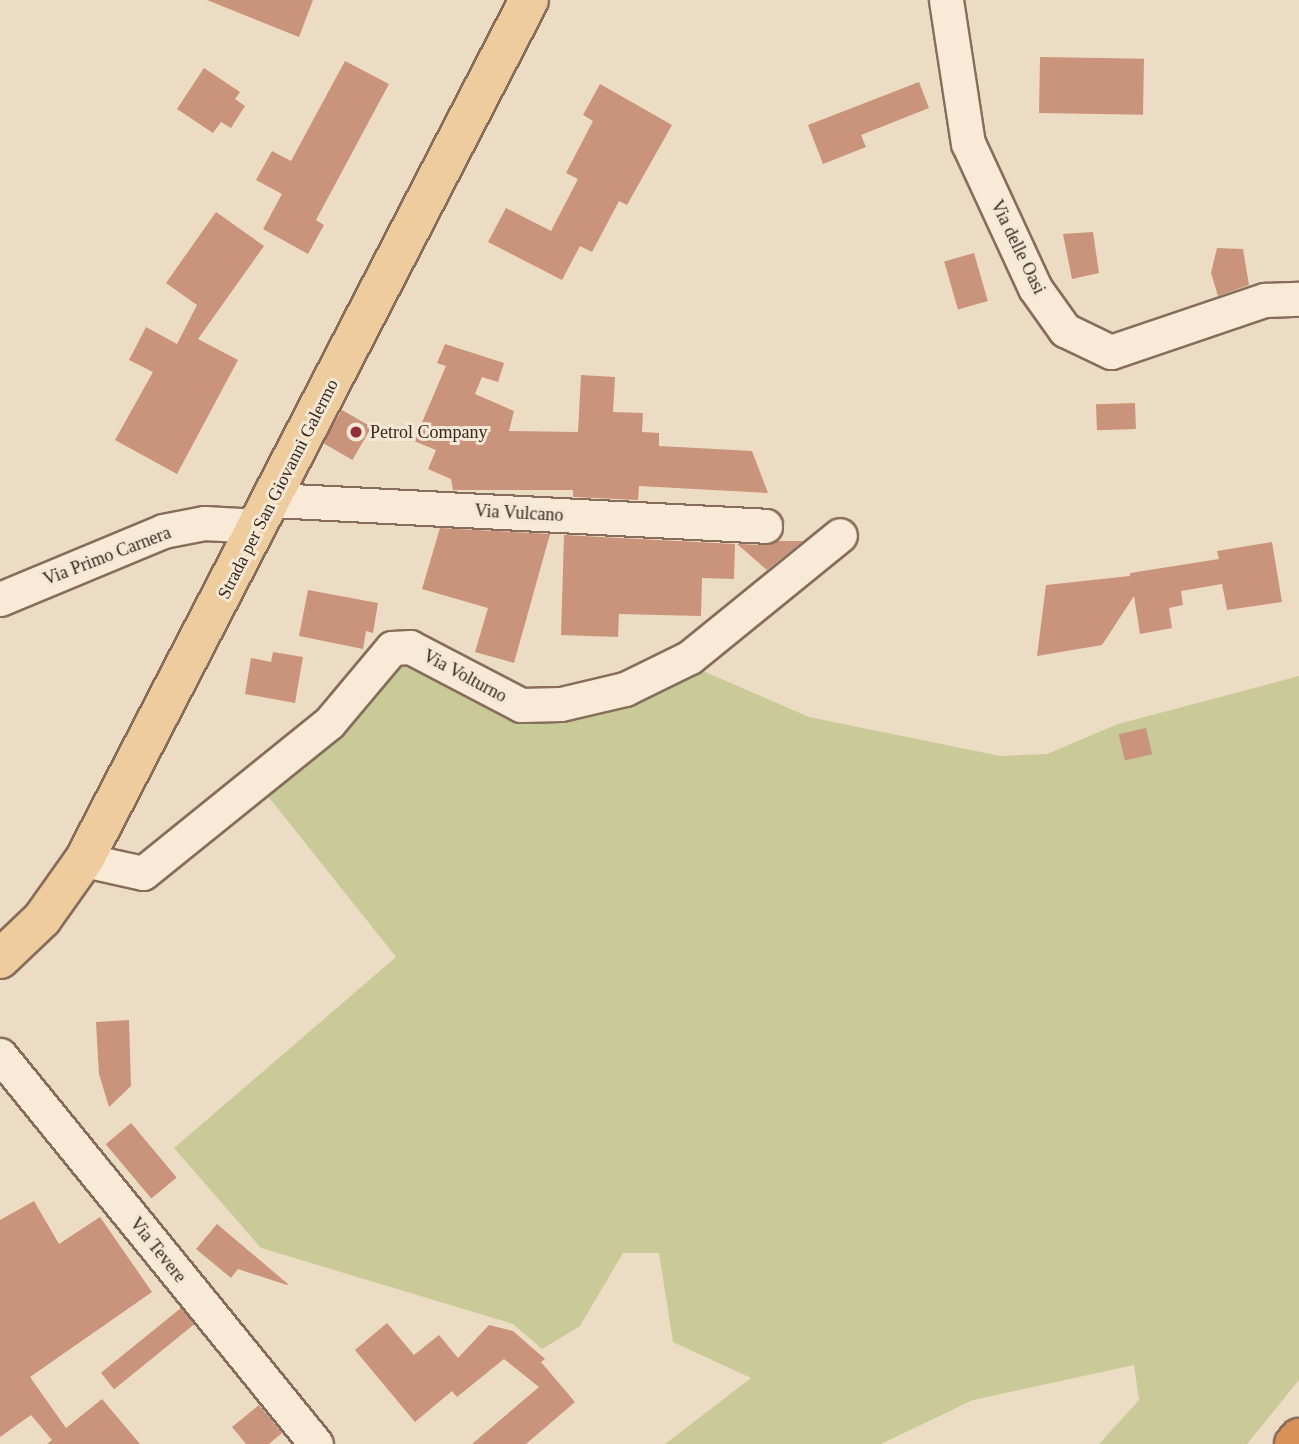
<!DOCTYPE html>
<style>
body{margin:0}
#map{position:relative;width:1299px;height:1444px;overflow:hidden;background:#eddcc4;font-family:Georgia,serif}
div>[style]{position:absolute}
[style*='--x']{left:calc(var(--x)*1px);top:calc(var(--y)*1px);width:calc(var(--w)*1px);rotate:calc(var(--a)*1deg)}
.green>*{inset:0;background:#caca98}
.building>*{inset:0;background:#ca937b;transform-origin:0 0}
.roads{filter:drop-shadow(2px 0 #876d5b) drop-shadow(-2px 0 #876d5b) drop-shadow(0 2px #876d5b) drop-shadow(0 -2px #876d5b)}
.minor>*{height:33px;margin:-16.5px;padding:0 16.5px;transform-origin:16.5px;border-radius:16.5px;background:#f8ead7}
.major>*{height:38px;margin:-19px;padding:0 19px;transform-origin:19px;border-radius:19px;background:#efcc9d}
.highway>*{height:38px;margin:-19px;padding:0 19px;transform-origin:19px;border-radius:19px;background:#d99157}
.dots>*{width:19px;height:19px;translate:-50% -50%;box-sizing:border-box;border:4px solid #f4e7d3;border-radius:50%}
span{translate:-50% -50%;white-space:nowrap;text-align:center;line-height:1.15;-webkit-text-stroke:6px #f4e7d3;paint-order:stroke}
.street-label{font-size:18px;color:#37281e}
.poi-label{font-size:18px;color:#37281e}
.left{translate:0 -50%;text-align:left}
</style>
<div id="map">
<div class="green">
<div style="clip-path:polygon(418px 662px,494px 708px,694px 667px,809px 717px,1000px 756px,1047px 754px,1118px 724px,1299px 676px,1299px 1380px,1247px 1444px,1099px 1444px,1139px 1400px,1134px 1365px,973px 1400px,881px 1444px,665px 1444px,751px 1378px,673px 1342px,659px 1253px,623px 1253px,580px 1326px,542px 1349px,513px 1324px,261px 1248px,174px 1148px,396px 957px,267px 795px,333px 738px,394px 664px)"></div>
</div>
<div class="building">
<div style="clip-path:polygon(207px 0,313px 0,299px 37px)"></div>
<div style="left:1040px;top:57px;width:104px;height:56px;rotate:1deg"></div>
<div style="clip-path:polygon(345px 61px,389px 84px,316px 220px,324px 225px,308px 254px,263px 229px,282px 194px,256px 180px,272px 151px,291px 161px)"></div>
<div style="clip-path:polygon(204px 68px,240px 92px,235px 99px,245px 106px,231px 128px,221px 122px,213px 133px,177px 109px)"></div>
<div style="clip-path:polygon(919px 82px,929px 108px,861px 135px,866px 147px,823px 164px,808px 125px)"></div>
<div style="clip-path:polygon(600px 84px,672px 125px,627px 205px,619px 201px,592px 252px,580px 246px,562px 280px,488px 242px,506px 208px,551px 231px,578px 179px,566px 173px,593px 121px,583px 115px)"></div>
<div style="clip-path:polygon(216px 212px,264px 246px,198px 339px,238px 360px,177px 474px,115px 440px,153px 372px,129px 360px,146px 327px,177px 344px,197px 305px,166px 283px)"></div>
<div style="clip-path:polygon(1093px 232px,1099px 273px,1072px 279px,1063px 234px)"></div>
<div style="clip-path:polygon(1217px 248px,1243px 249px,1249px 285px,1218px 296px,1211px 273px)"></div>
<div style="left:974px;top:253px;width:50px;height:31px;rotate:74deg"></div>
<div style="clip-path:polygon(445px 344px,504px 363px,498px 382px,482px 377px,475px 394px,514px 411px,509px 431px,578px 432px,581px 375px,615px 377px,613px 412px,643px 413px,642px 432px,659px 433px,659px 446px,752px 451px,768px 493px,639px 486px,638px 500px,573px 497px,573px 490px,453px 490px,451px 479px,428px 469px,436px 450px,414px 441px,446px 366px,437px 363px)"></div>
<div style="left:1135px;top:403px;width:26px;height:39px;rotate:88deg"></div>
<div style="left:342px;top:410px;width:34px;height:38px;rotate:30deg"></div>
<div style="clip-path:polygon(440px 528px,550px 534px,514px 663px,475px 652px,488px 608px,422px 589px)"></div>
<div style="clip-path:polygon(564px 535px,735px 544px,734px 579px,702px 578px,701px 616px,619px 614px,618px 637px,561px 635px)"></div>
<div style="clip-path:polygon(777px 541px,803px 541px,767px 570px,737px 544px,765px 545px)"></div>
<div style="clip-path:polygon(1272px 542px,1282px 602px,1227px 610px,1222px 584px,1181px 591px,1183px 605px,1169px 608px,1172px 628px,1140px 634px,1134px 596px,1102px 645px,1037px 656px,1046px 585px,1130px 576px,1130px 573px,1219px 559px,1217px 551px)"></div>
<div style="clip-path:polygon(308px 590px,378px 603px,373px 633px,366px 631px,363px 649px,299px 636px)"></div>
<div style="clip-path:polygon(273px 652px,303px 657px,295px 703px,245px 694px,251px 658px,271px 662px)"></div>
<div style="left:1146px;top:728px;width:27px;height:28px;rotate:77deg"></div>
<div style="clip-path:polygon(129px 1020px,131px 1086px,109px 1107px,99px 1074px,96px 1022px)"></div>
<div style="left:131px;top:1123px;width:71px;height:33px;rotate:50deg"></div>
<div style="clip-path:polygon(34px 1201px,59px 1244px,100px 1217px,152px 1292px,30px 1377px,66px 1428px,102px 1399px,140px 1444px,47px 1444px,52px 1440px,31px 1415px,0 1437px,0 1220px)"></div>
<div style="clip-path:polygon(217px 1224px,288px 1284px,287px 1285px,238px 1269px,231px 1278px,196px 1249px)"></div>
<div style="left:181px;top:1308px;width:21px;height:103px;rotate:51deg"></div>
<div style="clip-path:polygon(387px 1323px,414px 1355px,439px 1335px,458px 1358px,489px 1325px,513px 1331px,545px 1359px,541px 1362px,575px 1402px,526px 1444px,472px 1444px,539px 1387px,504px 1359px,457px 1397px,452px 1391px,415px 1422px,355px 1350px)"></div>
<div style="clip-path:polygon(259px 1405px,282px 1433px,269px 1444px,246px 1444px,232px 1427px)"></div>
</div>
<div class="roads">
<div class="minor">
<div style="--x:946;--y:0;--w:145;--a:81.3"></div>
<div style="--x:968;--y:143;--w:160;--a:65.2"></div>
<div style="--x:1035;--y:288;--w:52;--a:54.5"></div>
<div style="--x:1065;--y:330;--w:51;--a:25.6"></div>
<div style="--x:1111;--y:352;--w:163;--a:-18.7"></div>
<div style="--x:1265;--y:300;--w:34;--a:-2"></div>
<div style="--x:273;--y:500;--w:493;--a:3"></div>
<div style="--x:0;--y:599;--w:177;--a:-22.6"></div>
<div style="--x:163;--y:531;--w:42;--a:-11"></div>
<div style="--x:204;--y:523;--w:55;--a:3.1"></div>
<div style="--x:84;--y:860;--w:60;--a:12.4"></div>
<div style="--x:143;--y:873;--w:239;--a:-38.9"></div>
<div style="--x:329;--y:723;--w:98;--a:-50"></div>
<div style="--x:392;--y:648;--w:18;--a:-3"></div>
<div style="--x:410;--y:647;--w:125;--a:27.6"></div>
<div style="--x:521;--y:705;--w:40;--a:-1.4"></div>
<div style="--x:561;--y:704;--w:66;--a:-13.2"></div>
<div style="--x:625;--y:689;--w:72;--a:-26.2"></div>
<div style="--x:690;--y:657;--w:193;--a:-39.1"></div>
<div style="--x:0;--y:1055;--w:501;--a:50.91"></div>
</div>
<div class="major">
<div style="--x:0;--y:959;--w:58;--a:-43.6"></div>
<div style="--x:42;--y:919;--w:72;--a:-54.6"></div>
<div style="--x:84;--y:860;--w:968;--a:-62.64"></div>
</div>
<div class="highway">
<div style="--x:1294;--y:1444;--w:8;--a:-50"></div>
</div>
</div>
<div class="dots">
<div style="left:356px;top:432px;background:#942d39"></div>
</div>
<div class="street-label">
<span style="left:1018px;top:247px;rotate:64deg">Via delle Oasi</span>
<span style="left:278px;top:489px;rotate:-63deg">Strada per San Giovanni Galermo</span>
<span style="left:519px;top:513px;rotate:3deg">Via Vulcano</span>
<span style="left:107px;top:556px;rotate:-21deg">Via Primo Carnera</span>
<span style="left:465px;top:676px;rotate:28deg">Via Volturno</span>
<span style="left:158px;top:1250px;rotate:51deg">Via Tevere</span>
</div>
<div class="poi-label">
<span class="left" style="left:370px;top:432px">Petrol Company</span>
</div>
</div>
